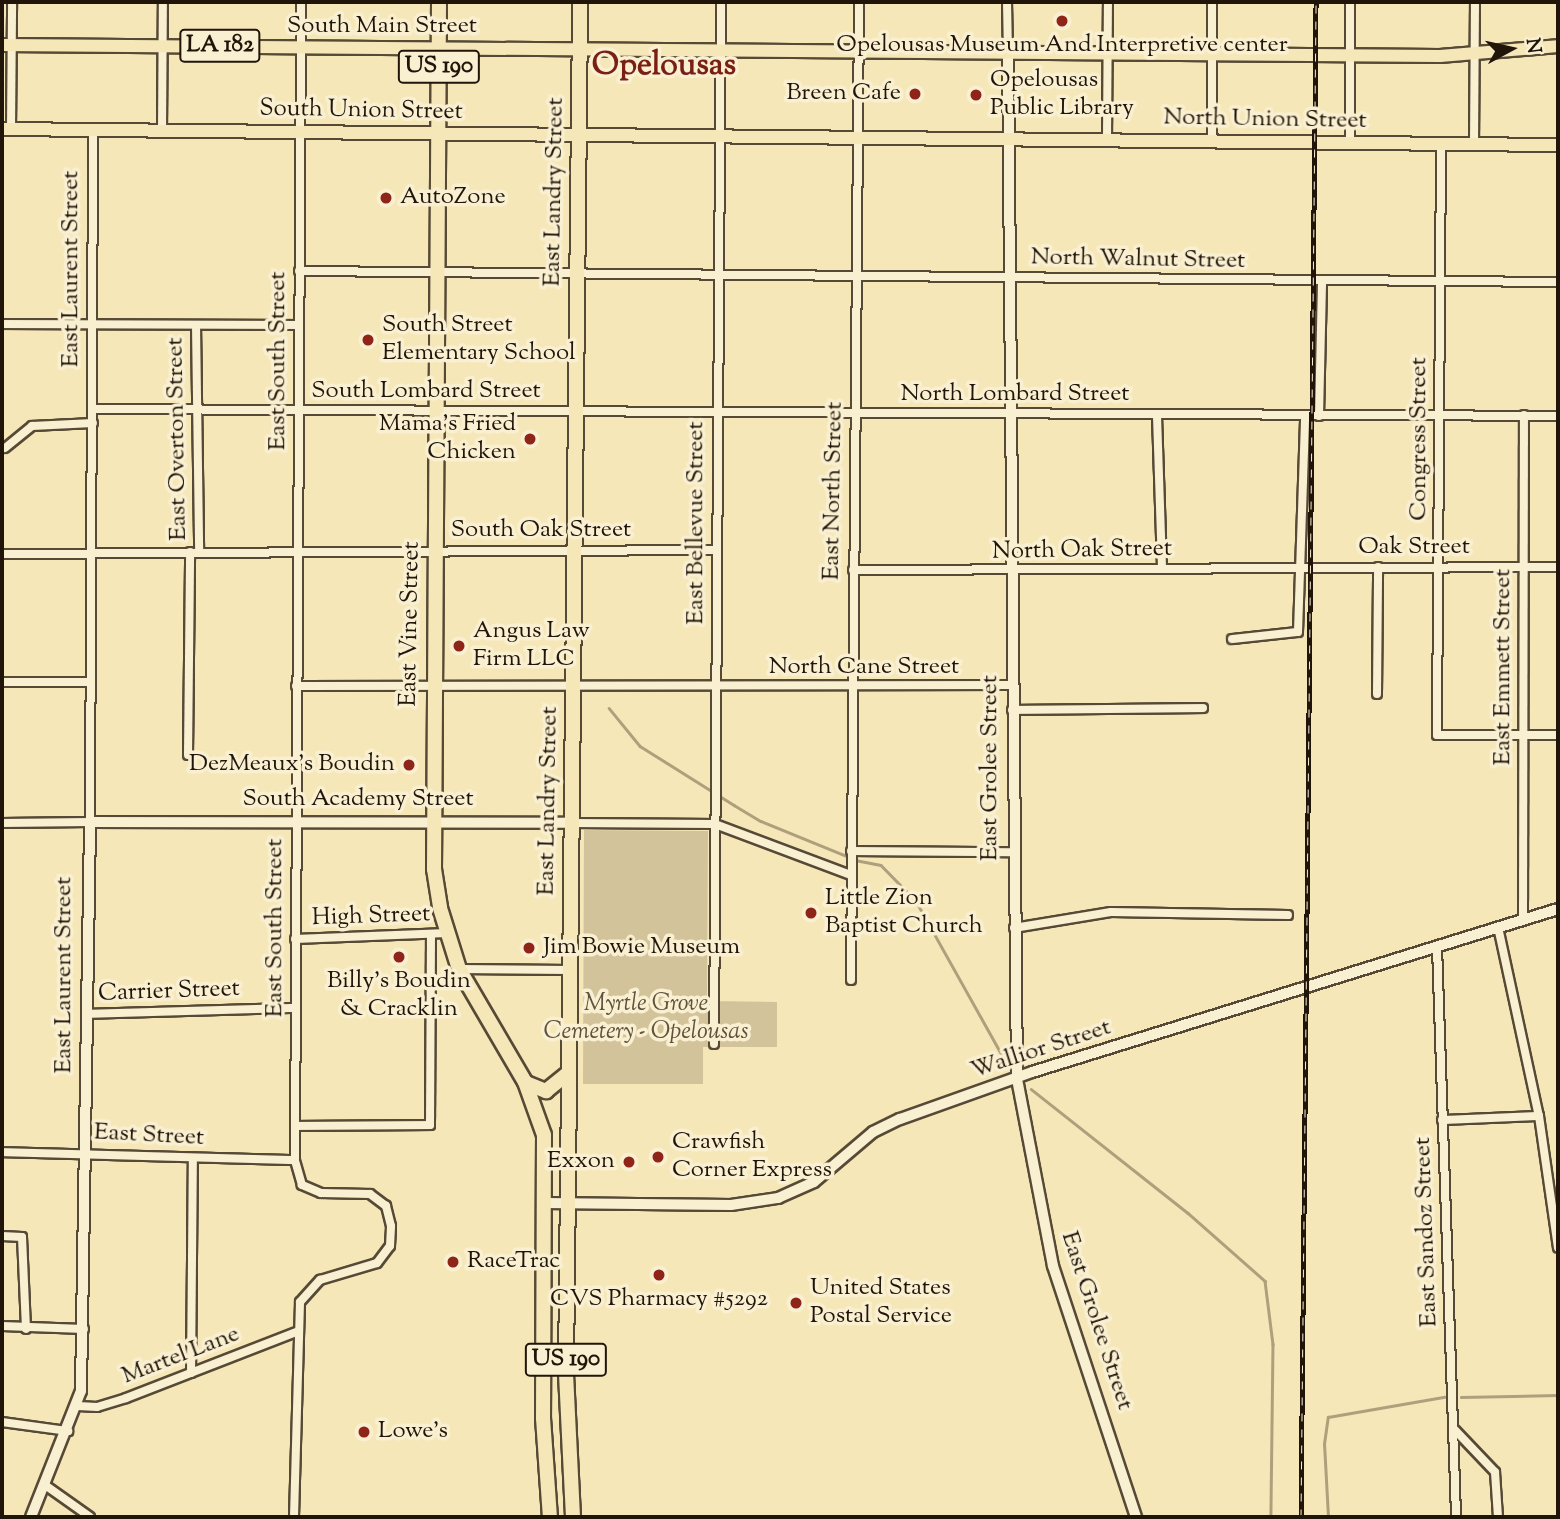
<!DOCTYPE html>
<style>
body{margin:0}
#map{position:relative;width:1560px;height:1519px;overflow:hidden;background:#f6e7b8;font-family:"Sorts Mill Goudy",serif}
div>[style]{position:absolute}
[style*='--x']{left:calc(var(--x)*1px);top:calc(var(--y)*1px);width:calc(var(--w)*1px);rotate:calc(var(--a)*1deg)}
.green>*{inset:0;background:#d2c39a}
.stream>*{height:2.5px;margin:-1.25px;padding:0 1.25px;transform-origin:1.25px;border-radius:1.25px;background:#aea07d}
.roads{filter:drop-shadow(2px 0 #564a36) drop-shadow(-2px 0 #564a36) drop-shadow(0 2px #564a36) drop-shadow(0 -2px #564a36)}
.street>*{height:8px;margin:-4px;padding:0 4px;transform-origin:4px;border-radius:4px;background:#f9efd1}
.secondary>*{height:10px;margin:-5px;padding:0 5px;transform-origin:5px;border-radius:5px;background:#f9efd1}
.primary>*{height:12px;margin:-6px;padding:0 6px;transform-origin:6px;border-radius:6px;background:#f6e7b8}
.highway>*{height:14px;margin:-7px;padding:0 7px;transform-origin:7px;border-radius:7px;background:#f6e7b8}
.rail>*{height:5px;margin-top:-2.5px;transform-origin:0;background:repeating-linear-gradient(90deg,#f9efd1 0 8px,#21150a 0 16px);box-sizing:border-box;border-block:2px solid #21150a}
.dots>*{width:19px;height:19px;translate:-50% -50%;box-sizing:border-box;border:4px solid #f9efd1;border-radius:50%}
span{translate:-50% -50%;white-space:nowrap;text-align:center;line-height:1.15;-webkit-text-stroke:7px #f9efd1;paint-order:stroke}
.shield-label span{padding:2px 5px;background:#f9efd1;border:2px solid;border-radius:5px;-webkit-text-stroke-width:0}
.shield-label{font-size:23px;color:#21150a;font-weight:700}
.street-label{font-size:24px;color:#21150a}
.poi-label{font-size:24px;color:#21150a}
.left{translate:0 -50%;text-align:left}
.right{translate:-100% -50%;text-align:right}
.park-label{font-size:24px;color:#5f523c;font-style:italic}
.district-label{font-size:32px;color:#7a1f14;font-weight:700}
.frame{position:absolute;inset:0;border:4px solid #21150a;pointer-events:none}
.north{position:absolute;left:1476px;top:14px;width:70px;height:70px;-webkit-text-stroke:5px #f9efd1;paint-order:stroke;rotate:82deg;font-size:19px;font-weight:700;line-height:28px;text-align:center;color:#21150a}
.north::after{content:'';display:block;margin:auto;width:24px;height:32px;background:#21150a;clip-path:polygon(50% 0,100% 100%,50% 72%,0 100%)}
</style>
<div id="map">
<div class="green">
<div style="clip-path:polygon(584px 830px,708px 831px,707px 1001px,777px 1002px,777px 1047px,703px 1047px,703px 1084px,583px 1084px)"></div>
</div>
<div class="stream">
<div style="--x:609;--y:708;--w:49;--a:50.8"></div>
<div style="--x:640;--y:746;--w:111;--a:32.1"></div>
<div style="--x:734;--y:805;--w:31;--a:31"></div>
<div style="--x:761;--y:821;--w:95;--a:22.2"></div>
<div style="--x:855;--y:860;--w:26;--a:11"></div>
<div style="--x:881;--y:865;--w:50;--a:45.8"></div>
<div style="--x:916;--y:901;--w:182;--a:60.8"></div>
<div style="--x:1031;--y:1089;--w:200;--a:38.3"></div>
<div style="--x:1188;--y:1213;--w:103;--a:41.4"></div>
<div style="--x:1265;--y:1281;--w:64;--a:82.8"></div>
<div style="--x:1273;--y:1344;--w:173;--a:90.7"></div>
<div style="--x:1461;--y:1397;--w:97;--a:-1.2"></div>
<div style="--x:1328;--y:1517;--w:73;--a:-93.1"></div>
<div style="--x:1324;--y:1444;--w:27;--a:-82"></div>
<div style="--x:1328;--y:1417;--w:118;--a:-9.8"></div>
</div>
<div class="roads">
<div class="street">
<div style="--x:1007;--y:2;--w:51;--a:88.9"></div>
<div style="--x:1212;--y:2;--w:138;--a:90"></div>
<div style="--x:11;--y:129;--w:127;--a:-89.5"></div>
<div style="--x:162;--y:131;--w:129;--a:-89.6"></div>
<div style="--x:1107;--y:138;--w:136;--a:-89.6"></div>
<div style="--x:1350;--y:142;--w:140;--a:-90"></div>
<div style="--x:1441;--y:143;--w:592;--a:90.39"></div>
<div style="--x:1437;--y:735;--w:121;--a:0"></div>
<div style="--x:1474;--y:144;--w:142;--a:-89.6"></div>
<div style="--x:299;--y:271;--w:1259;--a:0.5"></div>
<div style="--x:2;--y:324;--w:296;--a:0.2"></div>
<div style="--x:196;--y:325;--w:227;--a:89.2"></div>
<div style="--x:93;--y:409;--w:1465;--a:0.27"></div>
<div style="--x:1157;--y:416;--w:152;--a:88.1"></div>
<div style="--x:1319;--y:416;--w:135;--a:-88.7"></div>
<div style="--x:5;--y:448;--w:35;--a:-39"></div>
<div style="--x:32;--y:426;--w:61;--a:-2.8"></div>
<div style="--x:2;--y:554;--w:714;--a:-0.32"></div>
<div style="--x:853;--y:570;--w:705;--a:-0.24"></div>
<div style="--x:1232;--y:639;--w:66;--a:-6.1"></div>
<div style="--x:1298;--y:632;--w:216;--a:-88.1"></div>
<div style="--x:2;--y:682;--w:88;--a:0"></div>
<div style="--x:296;--y:686;--w:716;--a:-0.08"></div>
<div style="--x:1377;--y:694;--w:127;--a:-89.5"></div>
<div style="--x:1012;--y:710;--w:191;--a:-0.6"></div>
<div style="--x:188;--y:755;--w:203;--a:-89.4"></div>
<div style="--x:2;--y:823;--w:88;--a:-0.7"></div>
<div style="--x:90;--y:822;--w:692;--a:-89.75"></div>
<div style="--x:572;--y:823;--w:143;--a:0.4"></div>
<div style="--x:715;--y:824;--w:145;--a:20.6"></div>
<div style="--x:851;--y:851;--w:162;--a:0.4"></div>
<div style="--x:1523;--y:919;--w:504;--a:-89.89"></div>
<div style="--x:1498;--y:927;--w:193;--a:77.8"></div>
<div style="--x:1539;--y:1116;--w:133;--a:81.8"></div>
<div style="--x:1014;--y:928;--w:98;--a:-9.4"></div>
<div style="--x:1111;--y:912;--w:177;--a:1"></div>
<div style="--x:295;--y:939;--w:152;--a:-2.3"></div>
<div style="--x:1437;--y:946;--w:571;--a:88.09"></div>
<div style="--x:459;--y:969;--w:110;--a:0.5"></div>
<div style="--x:851;--y:980;--w:978;--a:-89.53"></div>
<div style="--x:87;--y:1014;--w:208;--a:-1.7"></div>
<div style="--x:714;--y:1044;--w:1042;--a:-89.62"></div>
<div style="--x:1442;--y:1120;--w:97;--a:-2.4"></div>
<div style="--x:295;--y:1126;--w:135;--a:-0.4"></div>
<div style="--x:430;--y:1125;--w:188;--a:-89.7"></div>
<div style="--x:2;--y:1152;--w:293;--a:1.6"></div>
<div style="--x:2;--y:1236;--w:20;--a:3"></div>
<div style="--x:22;--y:1237;--w:92;--a:87.5"></div>
<div style="--x:2;--y:1326;--w:82;--a:2.1"></div>
<div style="--x:191;--y:1373;--w:214;--a:-89.5"></div>
<div style="--x:78;--y:1406;--w:19;--a:3"></div>
<div style="--x:97;--y:1407;--w:30;--a:-17"></div>
<div style="--x:126;--y:1398;--w:182;--a:-21.2"></div>
<div style="--x:2;--y:1422;--w:67;--a:7.8"></div>
<div style="--x:1455;--y:1430;--w:58;--a:46.4"></div>
<div style="--x:1495;--y:1472;--w:45;--a:86.2"></div>
<div style="--x:45;--y:1485;--w:55;--a:35.4"></div>
<div style="--x:294;--y:1517;--w:215;--a:-88.4"></div>
<div style="--x:300;--y:1302;--w:30;--a:-48"></div>
<div style="--x:320;--y:1280;--w:59;--a:-16.6"></div>
<div style="--x:377;--y:1263;--w:21;--a:-53"></div>
<div style="--x:390;--y:1246;--w:20;--a:-87"></div>
<div style="--x:391;--y:1226;--w:21;--a:-104"></div>
<div style="--x:386;--y:1206;--w:20;--a:-143"></div>
<div style="--x:370;--y:1194;--w:49;--a:-178.8"></div>
<div style="--x:321;--y:1193;--w:21;--a:-157"></div>
<div style="--x:302;--y:1185;--w:26;--a:-106"></div>
<div style="--x:295;--y:1160;--w:1158;--a:-89.7"></div>
</div>
<div class="secondary">
<div style="--x:1008;--y:53;--w:1026;--a:89.5"></div>
<div style="--x:1017;--y:1079;--w:190;--a:79.1"></div>
<div style="--x:1053;--y:1266;--w:264;--a:71.7"></div>
<div style="--x:545;--y:1203;--w:186;--a:0.6"></div>
<div style="--x:731;--y:1205;--w:48;--a:-8.5"></div>
<div style="--x:778;--y:1198;--w:39;--a:-24"></div>
<div style="--x:814;--y:1182;--w:77;--a:-40.3"></div>
<div style="--x:873;--y:1132;--w:30;--a:-26"></div>
<div style="--x:900;--y:1119;--w:140;--a:-19.6"></div>
<div style="--x:1032;--y:1072;--w:551;--a:-17.22"></div>
<div style="--x:31;--y:1517;--w:136;--a:-68.4"></div>
<div style="--x:81;--y:1391;--w:569;--a:-89.09"></div>
<div style="--x:90;--y:822;--w:482;--a:0.1"></div>
</div>
<div class="primary">
<div style="--x:2;--y:45;--w:1438;--a:0.44"></div>
<div style="--x:1440;--y:56;--w:118;--a:-4.8"></div>
<div style="--x:2;--y:129;--w:1556;--a:0.59"></div>
</div>
<div class="highway">
<div style="--x:439;--y:2;--w:867;--a:90.33"></div>
<div style="--x:434;--y:869;--w:39;--a:81"></div>
<div style="--x:440;--y:908;--w:64;--a:72.7"></div>
<div style="--x:459;--y:969;--w:131;--a:59.7"></div>
<div style="--x:525;--y:1082;--w:56;--a:70.3"></div>
<div style="--x:544;--y:1135;--w:283;--a:90.2"></div>
<div style="--x:543;--y:1418;--w:99;--a:86"></div>
<div style="--x:526;--y:1083;--w:22;--a:22"></div>
<div style="--x:546;--y:1091;--w:28;--a:-39"></div>
<div style="--x:573;--y:1517;--w:144;--a:-92.8"></div>
<div style="--x:566;--y:1373;--w:1371;--a:-89.41"></div>
</div>
</div>
<div class="rail">
<div style="--x:1301;--y:1517;--w:1515;--a:-89.43"></div>
</div>
<div class="dots">
<div style="left:1062px;top:21px;background:#8f2418"></div>
<div style="left:915px;top:94px;background:#8f2418"></div>
<div style="left:976px;top:95px;background:#8f2418"></div>
<div style="left:386px;top:198px;background:#8f2418"></div>
<div style="left:368px;top:340px;background:#8f2418"></div>
<div style="left:530px;top:439px;background:#8f2418"></div>
<div style="left:459px;top:646px;background:#8f2418"></div>
<div style="left:409px;top:765px;background:#8f2418"></div>
<div style="left:811px;top:913px;background:#8f2418"></div>
<div style="left:529px;top:948px;background:#8f2418"></div>
<div style="left:399px;top:957px;background:#8f2418"></div>
<div style="left:658px;top:1157px;background:#8f2418"></div>
<div style="left:629px;top:1162px;background:#8f2418"></div>
<div style="left:453px;top:1262px;background:#8f2418"></div>
<div style="left:659px;top:1275px;background:#8f2418"></div>
<div style="left:796px;top:1303px;background:#8f2418"></div>
<div style="left:364px;top:1432px;background:#8f2418"></div>
</div>
<div class="shield-label">
<span style="left:220px;top:46px">LA 182</span>
<span style="left:439px;top:67px">US 190</span>
<span style="left:566px;top:1360px">US 190</span>
</div>
<div class="street-label">
<span style="left:382px;top:27px">South Main Street</span>
<span style="left:361px;top:111px;rotate:1deg">South Union Street</span>
<span style="left:1265px;top:120px;rotate:1deg">North Union Street</span>
<span style="left:555px;top:192px;rotate:-89deg">East Landry Street</span>
<span style="left:1138px;top:260px;rotate:1deg">North Walnut Street</span>
<span style="left:72px;top:269px;rotate:-90deg">East Laurent Street</span>
<span style="left:279px;top:361px;rotate:-90deg">East South Street</span>
<span style="left:426px;top:392px">South Lombard Street</span>
<span style="left:1015px;top:395px">North Lombard Street</span>
<span style="left:178px;top:439px;rotate:-91deg">East Overton Street</span>
<span style="left:1420px;top:439px;rotate:-90deg">Congress Street</span>
<span style="left:834px;top:491px;rotate:-89deg">East North Street</span>
<span style="left:697px;top:523px;rotate:-90deg">East Bellevue Street</span>
<span style="left:541px;top:531px">South Oak Street</span>
<span style="left:1414px;top:548px">Oak Street</span>
<span style="left:1082px;top:551px;rotate:-1deg">North Oak Street</span>
<span style="left:411px;top:624px;rotate:-89deg">East Vine Street</span>
<span style="left:1504px;top:667px;rotate:-90deg">East Emmett Street</span>
<span style="left:864px;top:668px">North Cane Street</span>
<span style="left:991px;top:768px;rotate:-90deg">East Grolee Street</span>
<span style="left:358px;top:800px">South Academy Street</span>
<span style="left:549px;top:801px;rotate:-89deg">East Landry Street</span>
<span style="left:371px;top:917px;rotate:-2deg">High Street</span>
<span style="left:276px;top:928px;rotate:-90deg">East South Street</span>
<span style="left:65px;top:975px;rotate:-90deg">East Laurent Street</span>
<span style="left:169px;top:992px;rotate:-2deg">Carrier Street</span>
<span style="left:1041px;top:1050px;rotate:-18deg">Wallior Street</span>
<span style="left:149px;top:1136px;rotate:3deg">East Street</span>
<span style="left:1427px;top:1232px;rotate:-92deg">East Sandoz Street</span>
<span style="left:1096px;top:1321px;rotate:72deg">East Grolee Street</span>
<span style="left:181px;top:1356px;rotate:-21deg">Martel Lane</span>
</div>
<div class="poi-label">
<span style="left:1062px;top:46px">Opelousas Museum And Interpretive center</span>
<span class="left" style="left:990px;top:95px">Opelousas<br>Public Library</span>
<span class="right" style="left:901px;top:94px">Breen Cafe</span>
<span class="left" style="left:400px;top:198px">AutoZone</span>
<span class="left" style="left:382px;top:340px">South Street<br>Elementary School</span>
<span class="right" style="left:516px;top:439px">Mama's Fried<br>Chicken</span>
<span class="left" style="left:473px;top:646px">Angus Law<br>Firm LLC</span>
<span class="right" style="left:395px;top:765px">DezMeaux's Boudin</span>
<span class="left" style="left:825px;top:913px">Little Zion<br>Baptist Church</span>
<span class="left" style="left:543px;top:948px">Jim Bowie Museum</span>
<span style="left:399px;top:996px">Billy's Boudin<br>&amp; Cracklin</span>
<span class="left" style="left:672px;top:1157px">Crawfish<br>Corner Express</span>
<span class="right" style="left:615px;top:1162px">Exxon</span>
<span class="left" style="left:467px;top:1262px">RaceTrac</span>
<span class="left" style="left:810px;top:1303px">United States<br>Postal Service</span>
<span style="left:659px;top:1300px">CVS Pharmacy #5292</span>
<span class="left" style="left:378px;top:1432px">Lowe's</span>
</div>
<div class="park-label">
<span style="left:646px;top:1019px">Myrtle Grove<br>Cemetery - Opelousas</span>
</div>
<div class="district-label">
<span style="left:664px;top:66px">Opelousas</span>
</div>
<div class="frame"></div>
<div class="north">N</div>
</div>
